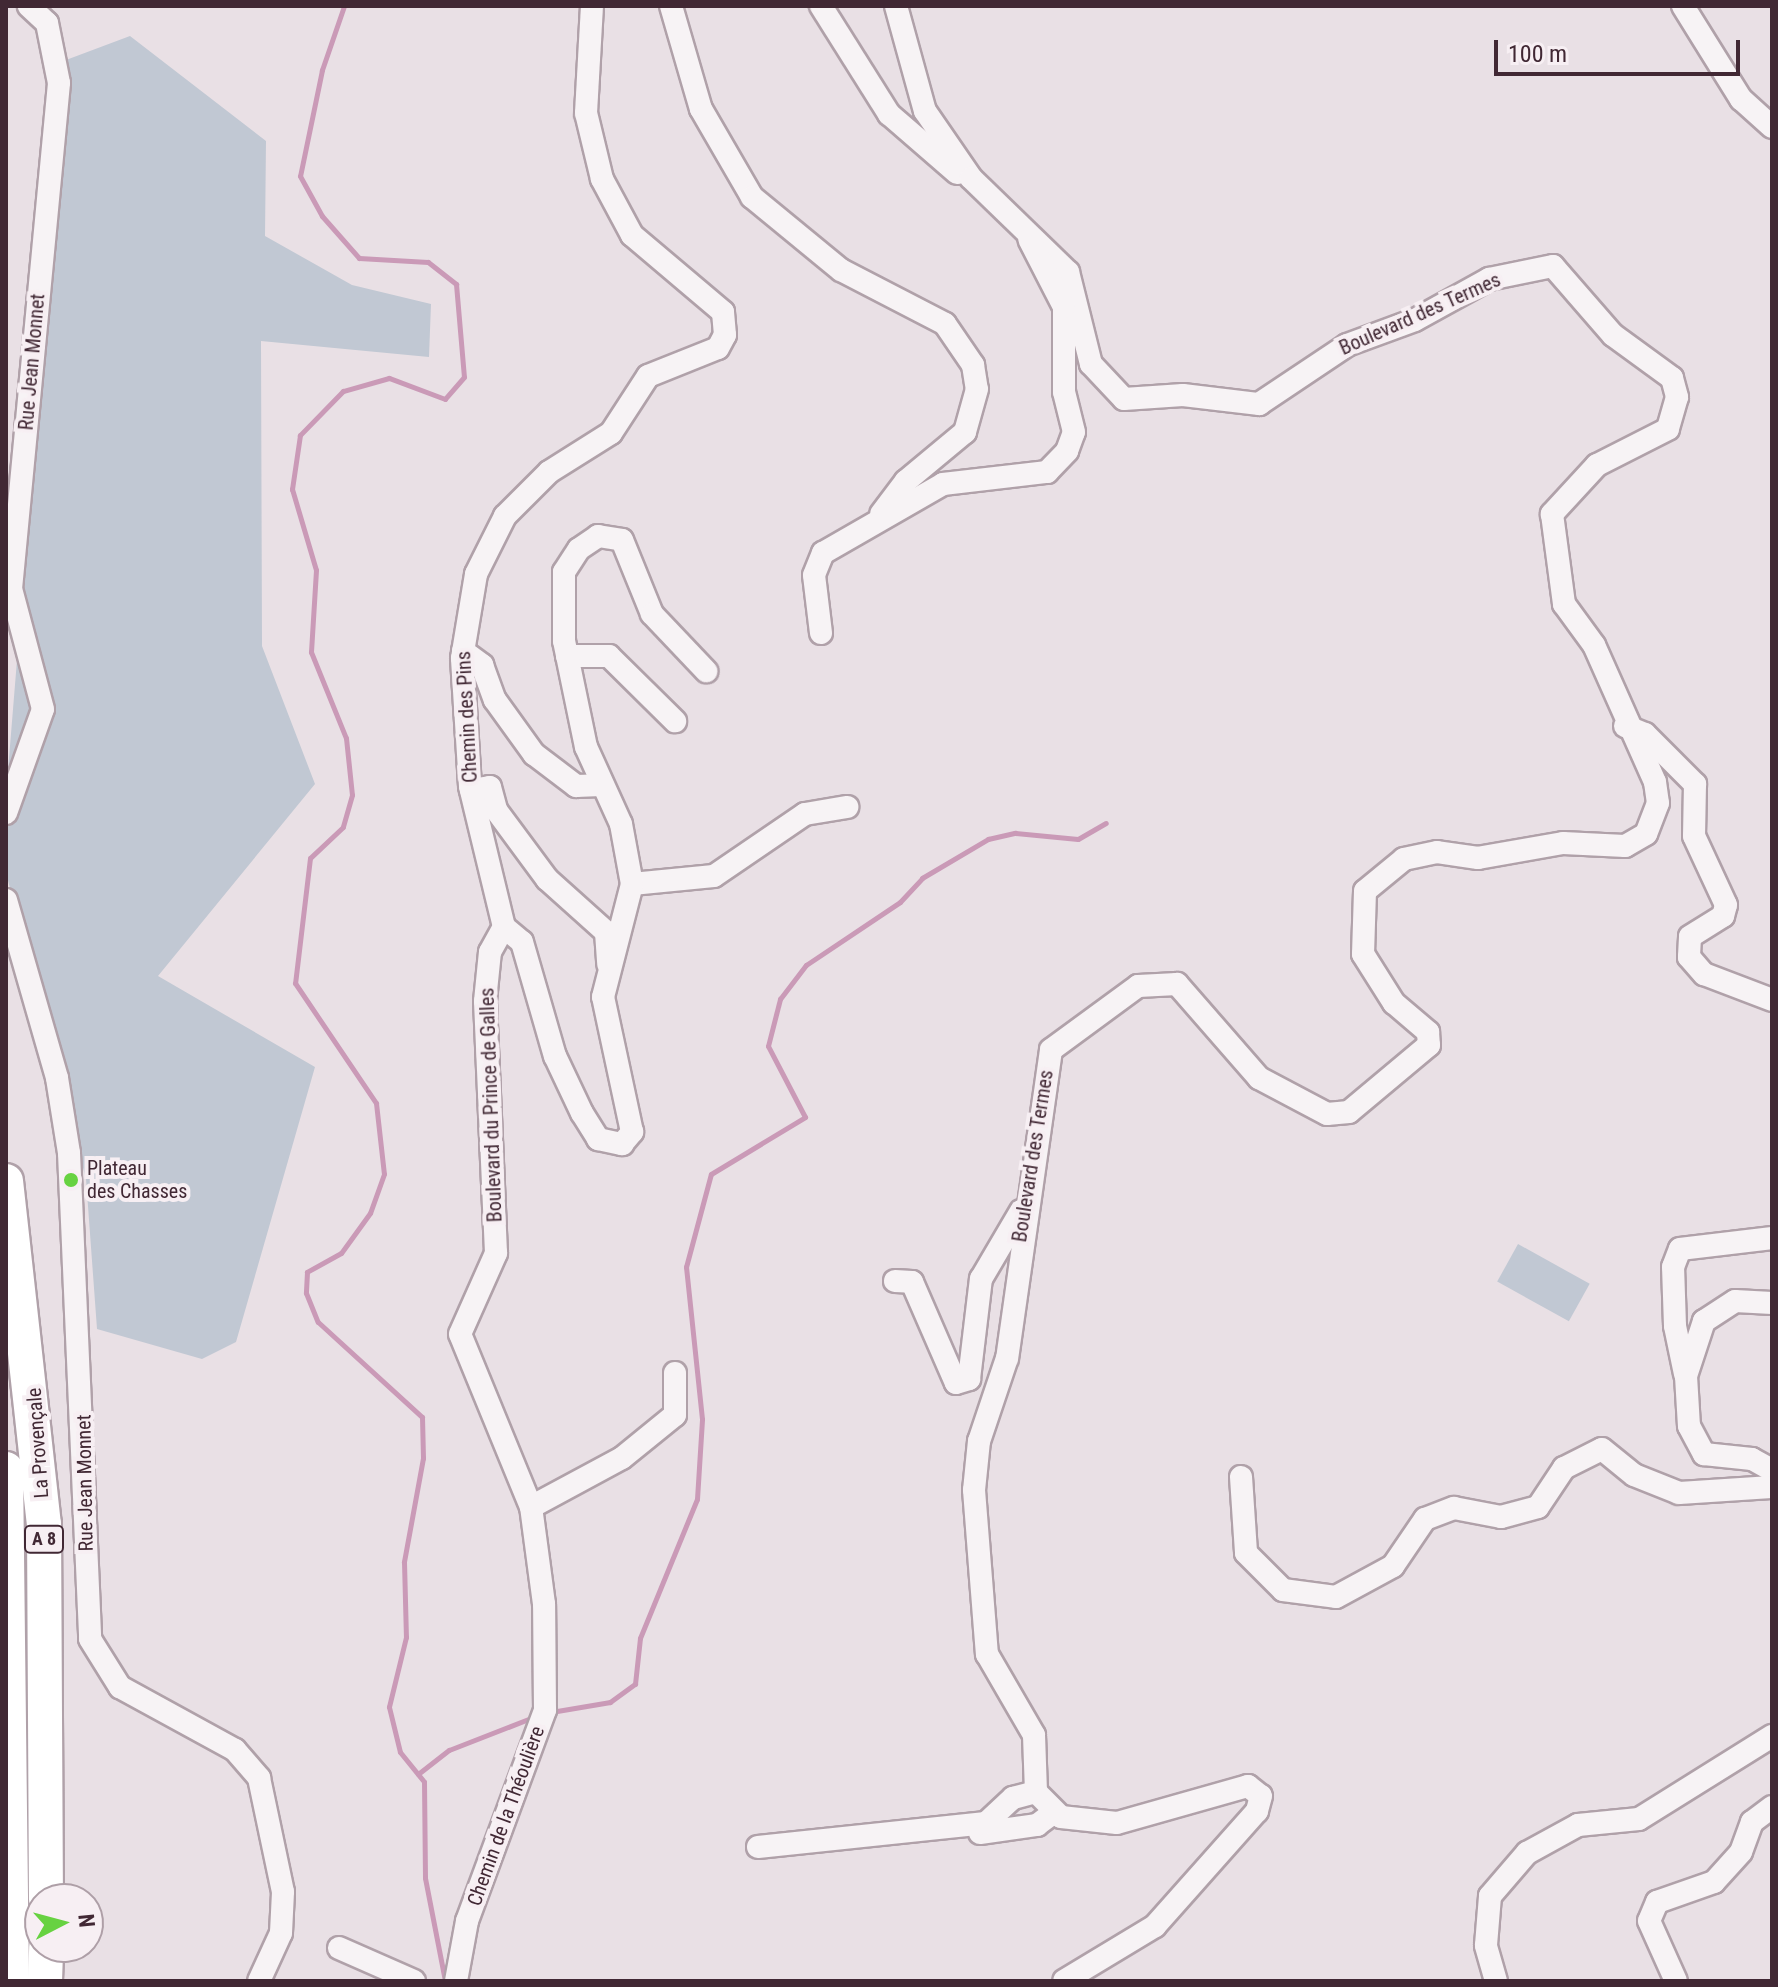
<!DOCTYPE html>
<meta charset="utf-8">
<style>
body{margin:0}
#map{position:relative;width:1778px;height:1987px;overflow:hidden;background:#e9e0e5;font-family:"Roboto Condensed",sans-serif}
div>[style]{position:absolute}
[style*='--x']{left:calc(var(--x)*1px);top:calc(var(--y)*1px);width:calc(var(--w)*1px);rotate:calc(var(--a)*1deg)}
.green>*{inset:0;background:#c1c8d3;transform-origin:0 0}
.stream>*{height:5px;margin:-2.5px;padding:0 2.5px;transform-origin:2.5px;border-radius:2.5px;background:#ca9ab7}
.roads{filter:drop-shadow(2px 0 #b0a1a9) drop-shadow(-2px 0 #b0a1a9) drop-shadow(0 2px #b0a1a9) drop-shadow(0 -2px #b0a1a9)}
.minor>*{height:22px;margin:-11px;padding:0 11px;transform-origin:11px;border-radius:11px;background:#f7f3f5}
.highway>*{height:34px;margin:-17px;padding:0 17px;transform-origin:17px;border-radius:17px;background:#fff}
.dots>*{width:22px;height:22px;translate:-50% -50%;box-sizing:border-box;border:4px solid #f7eff3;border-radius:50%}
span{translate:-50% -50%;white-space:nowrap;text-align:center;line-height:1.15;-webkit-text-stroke:8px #f7eff3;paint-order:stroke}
.shield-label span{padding:2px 6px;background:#f7eff3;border:2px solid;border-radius:6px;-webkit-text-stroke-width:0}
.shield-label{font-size:18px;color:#412834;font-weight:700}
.street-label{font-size:20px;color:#412834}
.poi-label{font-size:20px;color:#412834}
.left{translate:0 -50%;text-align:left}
.frame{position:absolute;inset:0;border:8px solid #412834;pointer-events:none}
.north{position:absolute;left:24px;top:1883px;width:80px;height:80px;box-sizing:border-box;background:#f7eff3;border:2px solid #ae9fa7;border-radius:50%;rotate:84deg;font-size:22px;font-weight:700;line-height:32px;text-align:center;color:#412834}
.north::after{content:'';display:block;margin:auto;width:28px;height:36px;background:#67d241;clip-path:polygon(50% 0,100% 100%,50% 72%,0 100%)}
.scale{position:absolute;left:1494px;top:40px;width:246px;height:36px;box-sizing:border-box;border:4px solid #412834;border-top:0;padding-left:10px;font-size:24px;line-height:28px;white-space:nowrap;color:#412834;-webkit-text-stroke:6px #f7eff3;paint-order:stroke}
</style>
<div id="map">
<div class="green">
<div style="clip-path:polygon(130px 36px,266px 141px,265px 236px,352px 285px,431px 304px,429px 357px,261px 341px,262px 646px,315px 784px,158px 976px,315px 1067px,236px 1342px,202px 1359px,97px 1329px,86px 1179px,6px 873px,6px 795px,66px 60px)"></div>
<div style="left:1518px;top:1244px;width:82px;height:43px;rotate:29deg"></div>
</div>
<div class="stream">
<div style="--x:344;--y:6;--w:68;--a:109"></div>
<div style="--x:322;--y:70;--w:108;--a:101.7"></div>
<div style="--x:300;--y:176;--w:46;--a:61.2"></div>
<div style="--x:322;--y:216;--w:56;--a:48.6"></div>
<div style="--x:359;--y:258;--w:69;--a:3.3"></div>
<div style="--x:428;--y:262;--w:36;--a:38"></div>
<div style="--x:456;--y:284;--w:93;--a:85.1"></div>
<div style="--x:464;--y:377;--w:29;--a:131"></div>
<div style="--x:445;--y:399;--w:60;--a:-159.4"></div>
<div style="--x:389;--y:378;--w:48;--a:164.2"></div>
<div style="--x:343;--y:391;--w:62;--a:134.3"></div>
<div style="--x:300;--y:435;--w:55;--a:98.4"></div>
<div style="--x:292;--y:489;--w:84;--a:73.5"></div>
<div style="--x:316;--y:570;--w:82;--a:93.5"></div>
<div style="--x:311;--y:652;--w:93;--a:67.9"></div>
<div style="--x:346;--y:738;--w:57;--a:84"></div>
<div style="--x:352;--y:795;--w:33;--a:106"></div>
<div style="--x:343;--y:827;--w:45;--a:136.8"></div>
<div style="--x:310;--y:858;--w:126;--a:96.8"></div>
<div style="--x:295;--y:983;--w:145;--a:56"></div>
<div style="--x:376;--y:1103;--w:71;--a:83.6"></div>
<div style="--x:384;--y:1174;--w:41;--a:109.7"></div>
<div style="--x:370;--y:1213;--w:49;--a:125.9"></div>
<div style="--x:341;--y:1253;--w:39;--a:151"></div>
<div style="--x:307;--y:1272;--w:21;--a:93"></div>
<div style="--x:306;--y:1293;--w:31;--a:68"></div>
<div style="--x:318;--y:1322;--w:141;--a:42.4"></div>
<div style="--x:422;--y:1417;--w:41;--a:88.6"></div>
<div style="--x:423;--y:1458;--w:106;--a:100.4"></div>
<div style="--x:404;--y:1562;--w:75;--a:88.5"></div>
<div style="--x:406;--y:1637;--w:72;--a:103.7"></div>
<div style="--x:389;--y:1707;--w:46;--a:76.3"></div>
<div style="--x:400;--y:1752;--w:38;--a:51"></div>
<div style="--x:424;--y:1782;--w:96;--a:89.4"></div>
<div style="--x:425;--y:1878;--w:105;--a:79"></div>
<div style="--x:557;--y:1711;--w:54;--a:-9.6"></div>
<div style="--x:610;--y:1702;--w:31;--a:-36"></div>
<div style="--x:635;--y:1684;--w:46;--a:-83.8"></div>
<div style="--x:640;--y:1638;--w:150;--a:-67.7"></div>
<div style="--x:697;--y:1499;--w:80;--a:-86.4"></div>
<div style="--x:702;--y:1419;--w:153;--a:-96"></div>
<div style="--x:686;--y:1267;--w:96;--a:-75"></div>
<div style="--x:711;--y:1174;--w:110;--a:-31.2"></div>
<div style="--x:805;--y:1117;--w:80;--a:-117.5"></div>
<div style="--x:768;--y:1046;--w:49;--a:-75.7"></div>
<div style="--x:780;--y:999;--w:43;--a:-52.6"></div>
<div style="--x:806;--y:965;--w:113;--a:-33.8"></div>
<div style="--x:900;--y:902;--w:33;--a:-47"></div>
<div style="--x:922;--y:878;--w:77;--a:-30.6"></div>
<div style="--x:988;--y:839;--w:28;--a:-13"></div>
<div style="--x:1015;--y:833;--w:63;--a:5.4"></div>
<div style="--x:1078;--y:839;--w:32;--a:-30"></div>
<div style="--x:418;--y:1774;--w:39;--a:-38"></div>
<div style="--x:449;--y:1750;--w:88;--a:-21.3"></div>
</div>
<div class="roads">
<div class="minor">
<div style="--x:671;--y:6;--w:107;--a:73.8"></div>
<div style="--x:701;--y:109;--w:102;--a:59.9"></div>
<div style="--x:752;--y:197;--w:115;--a:39.4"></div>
<div style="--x:841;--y:270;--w:117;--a:27.4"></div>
<div style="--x:945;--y:324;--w:50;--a:55.7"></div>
<div style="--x:973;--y:365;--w:24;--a:81"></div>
<div style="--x:977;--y:389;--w:45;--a:105.6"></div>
<div style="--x:965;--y:432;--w:77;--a:140.3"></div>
<div style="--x:906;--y:481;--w:41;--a:127.1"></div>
<div style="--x:821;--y:6;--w:128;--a:57.8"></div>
<div style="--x:889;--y:114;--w:90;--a:40.9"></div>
<div style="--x:896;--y:6;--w:109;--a:74.6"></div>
<div style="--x:925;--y:111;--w:81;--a:55.5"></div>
<div style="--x:971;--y:178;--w:135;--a:44.1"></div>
<div style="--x:1068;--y:272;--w:95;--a:76"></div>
<div style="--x:1091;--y:364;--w:48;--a:46.7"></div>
<div style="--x:1124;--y:399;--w:59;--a:-3.9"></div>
<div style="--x:1183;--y:395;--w:77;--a:6.8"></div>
<div style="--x:1259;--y:404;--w:106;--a:-33.8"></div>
<div style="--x:1347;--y:345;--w:72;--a:-20.2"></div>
<div style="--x:1415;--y:320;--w:85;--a:-29"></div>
<div style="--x:1489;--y:279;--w:65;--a:-11.5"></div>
<div style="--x:1553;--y:266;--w:91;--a:49"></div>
<div style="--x:1613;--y:335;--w:73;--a:36.1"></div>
<div style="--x:1672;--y:378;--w:20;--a:75"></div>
<div style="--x:1677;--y:397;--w:33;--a:106"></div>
<div style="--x:1668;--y:429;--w:80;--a:153.1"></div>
<div style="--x:1597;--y:465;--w:67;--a:132.6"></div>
<div style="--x:1552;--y:514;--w:91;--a:82.4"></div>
<div style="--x:1564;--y:604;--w:51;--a:53.8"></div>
<div style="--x:1594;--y:645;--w:150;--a:66"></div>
<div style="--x:1655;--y:782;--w:21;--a:82"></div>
<div style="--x:1658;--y:803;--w:33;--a:111"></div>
<div style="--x:1646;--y:834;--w:24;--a:150"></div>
<div style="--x:1625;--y:846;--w:62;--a:-177.2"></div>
<div style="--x:1563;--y:843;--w:86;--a:170"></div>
<div style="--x:1478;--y:858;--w:41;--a:-171.7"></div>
<div style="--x:1437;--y:852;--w:34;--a:168"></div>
<div style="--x:1404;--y:859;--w:50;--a:140.6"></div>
<div style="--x:1365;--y:891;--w:63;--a:91.8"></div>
<div style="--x:1363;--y:954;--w:58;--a:57.7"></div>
<div style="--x:1394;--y:1003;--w:45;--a:40.5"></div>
<div style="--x:1428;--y:1032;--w:13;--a:86"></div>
<div style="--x:1429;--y:1045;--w:104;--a:140.1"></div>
<div style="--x:1349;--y:1112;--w:22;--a:175"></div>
<div style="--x:1327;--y:1114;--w:77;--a:-152.1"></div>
<div style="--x:1259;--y:1078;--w:125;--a:-131.1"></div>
<div style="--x:1177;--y:984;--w:39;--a:177"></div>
<div style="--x:1138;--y:986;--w:108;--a:143.7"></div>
<div style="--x:1051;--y:1050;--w:311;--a:98.1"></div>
<div style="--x:1007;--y:1358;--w:88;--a:108.6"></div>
<div style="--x:979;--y:1441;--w:49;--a:95.8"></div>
<div style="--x:974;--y:1490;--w:165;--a:85.5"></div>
<div style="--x:987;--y:1654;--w:94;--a:59.9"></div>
<div style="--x:1034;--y:1735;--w:57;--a:88"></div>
<div style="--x:1036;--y:1792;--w:35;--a:45"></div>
<div style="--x:1061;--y:1817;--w:56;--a:6.1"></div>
<div style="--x:1117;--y:1823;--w:136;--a:-15.8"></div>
<div style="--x:1248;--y:1786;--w:16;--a:38"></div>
<div style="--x:1261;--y:1796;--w:16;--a:105"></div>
<div style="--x:1257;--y:1811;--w:154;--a:131.6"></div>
<div style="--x:1155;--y:1926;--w:106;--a:148.9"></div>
<div style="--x:1683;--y:6;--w:110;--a:58.1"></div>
<div style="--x:1741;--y:99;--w:42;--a:42.1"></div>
<div style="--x:821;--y:633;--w:58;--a:-96.9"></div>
<div style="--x:814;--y:575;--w:24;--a:-68"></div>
<div style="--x:823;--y:553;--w:138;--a:-29.9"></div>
<div style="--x:943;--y:484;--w:105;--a:-6.6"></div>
<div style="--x:1047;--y:472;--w:29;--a:-46"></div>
<div style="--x:1067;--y:451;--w:20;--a:-70"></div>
<div style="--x:1074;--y:432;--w:41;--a:-104"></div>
<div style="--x:1064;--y:392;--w:85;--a:-90"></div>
<div style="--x:1064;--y:307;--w:76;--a:-117.2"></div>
<div style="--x:463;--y:651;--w:24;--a:36"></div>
<div style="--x:482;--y:665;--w:37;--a:70"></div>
<div style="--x:495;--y:700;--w:67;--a:54.2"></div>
<div style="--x:534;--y:754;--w:53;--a:37.3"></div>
<div style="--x:576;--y:786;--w:25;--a:-2"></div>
<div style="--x:567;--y:656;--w:42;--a:0"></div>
<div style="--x:609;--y:656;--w:93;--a:44.6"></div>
<div style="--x:1625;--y:726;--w:22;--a:22"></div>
<div style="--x:1645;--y:734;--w:71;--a:45"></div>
<div style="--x:1695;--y:784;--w:52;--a:91.1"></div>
<div style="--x:1694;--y:836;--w:76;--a:65.1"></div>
<div style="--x:1726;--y:905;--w:11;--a:105"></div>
<div style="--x:1723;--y:916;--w:39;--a:148"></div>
<div style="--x:1690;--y:937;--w:20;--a:93"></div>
<div style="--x:1689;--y:957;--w:23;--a:49"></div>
<div style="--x:1704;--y:974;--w:73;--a:20.9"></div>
<div style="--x:471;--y:790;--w:19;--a:-9"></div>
<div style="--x:490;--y:787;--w:24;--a:75"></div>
<div style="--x:496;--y:810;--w:86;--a:53.5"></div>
<div style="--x:547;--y:879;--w:79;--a:41.9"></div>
<div style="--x:606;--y:932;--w:32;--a:86"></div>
<div style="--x:6;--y:813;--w:110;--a:-70.4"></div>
<div style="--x:43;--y:709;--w:124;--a:-104.9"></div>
<div style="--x:11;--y:589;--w:508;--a:-84.58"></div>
<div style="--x:59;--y:83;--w:61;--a:-101.3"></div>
<div style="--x:47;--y:23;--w:25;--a:-137"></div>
<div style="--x:632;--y:884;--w:82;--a:-5.6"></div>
<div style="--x:714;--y:876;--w:110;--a:-34.3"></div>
<div style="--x:805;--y:814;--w:43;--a:-9.5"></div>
<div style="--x:6;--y:900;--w:185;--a:74"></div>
<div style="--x:57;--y:1078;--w:76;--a:80.9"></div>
<div style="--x:69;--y:1153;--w:486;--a:87.5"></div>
<div style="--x:90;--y:1639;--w:57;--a:58"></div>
<div style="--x:120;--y:1687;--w:131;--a:28.7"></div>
<div style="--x:235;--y:1750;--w:37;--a:49"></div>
<div style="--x:259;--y:1778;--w:116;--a:78.1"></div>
<div style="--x:283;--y:1892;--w:41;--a:92.8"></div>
<div style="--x:281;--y:1933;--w:53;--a:114.6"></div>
<div style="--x:504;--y:927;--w:145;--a:-103.6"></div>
<div style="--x:470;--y:786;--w:128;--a:-93.6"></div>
<div style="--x:462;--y:658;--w:85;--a:-80.5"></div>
<div style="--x:476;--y:574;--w:65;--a:-63.4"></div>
<div style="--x:505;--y:516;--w:62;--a:-45"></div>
<div style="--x:549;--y:472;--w:73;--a:-32.2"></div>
<div style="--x:611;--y:433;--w:68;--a:-57"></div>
<div style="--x:648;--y:376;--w:75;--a:-21.8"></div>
<div style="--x:718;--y:348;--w:15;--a:-62"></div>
<div style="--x:725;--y:335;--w:23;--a:-95"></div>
<div style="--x:723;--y:312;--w:119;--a:-139.8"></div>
<div style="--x:632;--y:235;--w:64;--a:-118.2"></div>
<div style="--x:602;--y:179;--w:68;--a:-103.6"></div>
<div style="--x:586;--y:113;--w:107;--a:-86.8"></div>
<div style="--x:504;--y:927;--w:23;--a:40"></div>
<div style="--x:522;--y:942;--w:119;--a:73.9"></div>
<div style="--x:555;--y:1056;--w:63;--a:64.7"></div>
<div style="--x:582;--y:1113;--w:31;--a:58"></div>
<div style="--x:598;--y:1139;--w:25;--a:12"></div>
<div style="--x:622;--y:1144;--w:16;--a:-50"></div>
<div style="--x:632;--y:1132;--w:138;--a:-102.1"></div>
<div style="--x:603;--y:997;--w:117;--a:-75.6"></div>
<div style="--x:632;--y:884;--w:61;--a:-100.4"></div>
<div style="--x:621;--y:824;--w:85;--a:-114.4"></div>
<div style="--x:586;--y:747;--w:108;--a:-101.7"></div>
<div style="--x:564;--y:641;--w:69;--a:-90"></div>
<div style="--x:564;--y:572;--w:27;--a:-57"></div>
<div style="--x:579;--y:549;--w:23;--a:-34"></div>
<div style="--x:598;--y:536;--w:24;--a:9"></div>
<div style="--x:622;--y:540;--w:80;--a:67.9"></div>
<div style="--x:652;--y:614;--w:79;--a:46.5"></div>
<div style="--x:895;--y:1281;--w:17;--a:3"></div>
<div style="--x:912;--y:1282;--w:110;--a:66.5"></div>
<div style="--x:956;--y:1383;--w:14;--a:-17"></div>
<div style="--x:969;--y:1379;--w:101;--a:-83.2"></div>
<div style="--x:981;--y:1279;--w:79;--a:-59.5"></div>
<div style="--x:1772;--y:1303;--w:37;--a:-177"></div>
<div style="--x:1735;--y:1301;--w:37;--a:147"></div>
<div style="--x:1704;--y:1321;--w:58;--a:108.1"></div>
<div style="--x:1686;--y:1376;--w:50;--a:86.6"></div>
<div style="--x:1689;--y:1426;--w:32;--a:62"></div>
<div style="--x:1704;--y:1454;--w:48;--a:5.9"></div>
<div style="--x:1752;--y:1459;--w:23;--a:29"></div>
<div style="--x:1685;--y:1374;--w:49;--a:-101.8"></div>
<div style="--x:1675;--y:1326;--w:59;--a:-91.9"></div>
<div style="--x:1673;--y:1267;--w:19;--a:-69"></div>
<div style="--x:1680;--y:1249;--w:93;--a:-6.8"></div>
<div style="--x:1241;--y:1477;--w:76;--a:86.2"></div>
<div style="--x:1246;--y:1553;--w:52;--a:45"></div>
<div style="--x:1283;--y:1590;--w:53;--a:7.5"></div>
<div style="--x:1336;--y:1597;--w:65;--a:-28.5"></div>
<div style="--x:1393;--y:1566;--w:57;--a:-55.8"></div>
<div style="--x:1425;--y:1519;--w:31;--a:-21"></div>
<div style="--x:1454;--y:1508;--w:48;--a:10.8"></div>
<div style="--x:1501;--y:1517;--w:38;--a:-15"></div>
<div style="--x:1538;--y:1507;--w:47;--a:-56.3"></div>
<div style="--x:1564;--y:1468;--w:42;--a:-26.6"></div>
<div style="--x:1602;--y:1449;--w:41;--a:39.1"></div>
<div style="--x:1634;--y:1475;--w:48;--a:21.8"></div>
<div style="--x:1679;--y:1493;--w:93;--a:-3.7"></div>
<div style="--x:531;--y:1507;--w:103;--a:-28.3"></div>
<div style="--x:622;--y:1458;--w:68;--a:-39.1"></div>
<div style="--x:675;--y:1415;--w:42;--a:-90"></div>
<div style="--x:980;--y:1833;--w:58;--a:-8"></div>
<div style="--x:1037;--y:1825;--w:21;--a:-37"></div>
<div style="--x:758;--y:1847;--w:229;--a:-6"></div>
<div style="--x:986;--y:1823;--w:37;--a:-43"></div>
<div style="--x:1013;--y:1798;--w:24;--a:-15"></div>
<div style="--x:339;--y:1948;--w:82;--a:23.7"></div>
<div style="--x:456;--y:1981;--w:61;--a:-79.6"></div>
<div style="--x:467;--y:1921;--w:225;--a:-69.7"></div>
<div style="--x:545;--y:1710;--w:106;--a:-90.5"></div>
<div style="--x:544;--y:1604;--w:98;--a:-97.6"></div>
<div style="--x:531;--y:1507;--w:187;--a:-112.3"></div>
<div style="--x:460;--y:1334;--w:89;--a:-66"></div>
<div style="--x:496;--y:1253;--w:252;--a:-92.5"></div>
<div style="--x:485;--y:1001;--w:49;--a:-84.2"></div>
<div style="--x:490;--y:952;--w:29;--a:-61"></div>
<div style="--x:1496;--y:1981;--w:37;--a:-106"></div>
<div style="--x:1486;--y:1945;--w:49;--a:-85.3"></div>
<div style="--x:1490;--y:1896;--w:57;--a:-49.3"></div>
<div style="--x:1527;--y:1853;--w:58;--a:-28.8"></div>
<div style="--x:1578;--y:1825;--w:61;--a:-5.6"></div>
<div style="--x:1639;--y:1819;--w:157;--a:-32"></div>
<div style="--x:1676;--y:1981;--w:66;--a:-114.2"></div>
<div style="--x:1649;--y:1921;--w:21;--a:-67"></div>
<div style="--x:1657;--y:1902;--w:60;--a:-19.3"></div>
<div style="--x:1714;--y:1882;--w:40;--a:-48"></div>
<div style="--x:1741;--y:1852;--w:32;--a:-70"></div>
<div style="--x:1752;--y:1822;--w:25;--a:-37"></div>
</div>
<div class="highway">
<div style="--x:6;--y:1181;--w:345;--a:83.7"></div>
<div style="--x:44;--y:1524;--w:375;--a:89.7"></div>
<div style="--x:6;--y:1469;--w:512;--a:89.33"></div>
<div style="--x:45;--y:1981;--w:34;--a:-88"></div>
</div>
</div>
<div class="dots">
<div style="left:71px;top:1180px;background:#67d241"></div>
</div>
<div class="shield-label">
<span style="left:44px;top:1539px">A 8</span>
</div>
<div class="street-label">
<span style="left:1420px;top:314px;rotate:-24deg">Boulevard des Termes</span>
<span style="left:32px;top:362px;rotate:-85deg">Rue Jean Monnet</span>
<span style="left:467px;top:717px;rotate:-93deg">Chemin des Pins</span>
<span style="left:491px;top:1105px;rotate:-92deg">Boulevard du Prince de Galles</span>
<span style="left:1033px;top:1156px;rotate:-81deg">Boulevard des Termes</span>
<span style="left:38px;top:1443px;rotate:-94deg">La Provençale</span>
<span style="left:85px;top:1483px;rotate:-91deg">Rue Jean Monnet</span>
<span style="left:506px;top:1816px;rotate:-70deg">Chemin de la Théoulière</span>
</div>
<div class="poi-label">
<span class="left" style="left:87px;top:1180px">Plateau<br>des Chasses</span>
</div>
<div class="frame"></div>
<div class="north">N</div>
<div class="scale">100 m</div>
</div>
